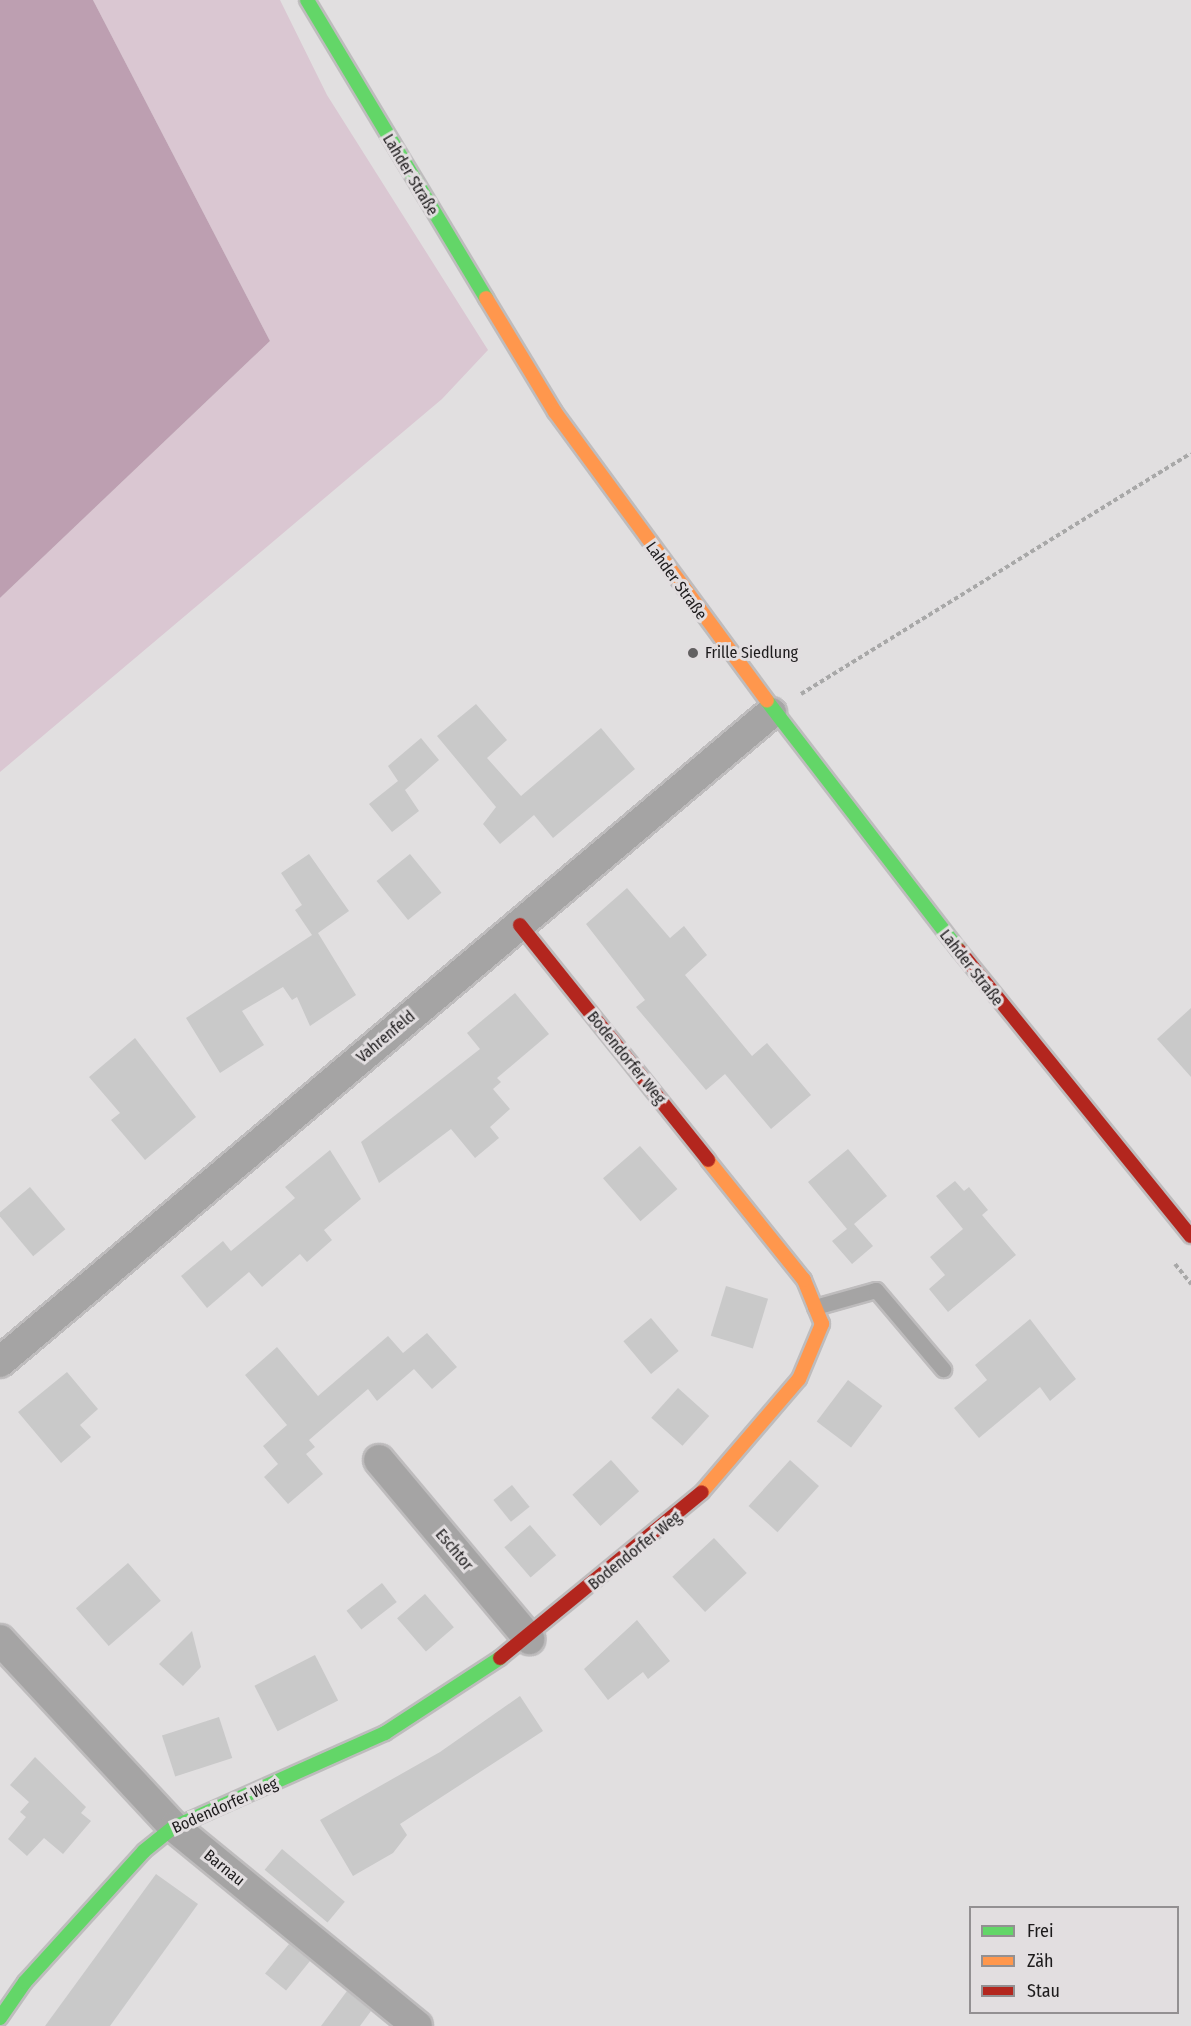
<!DOCTYPE html>
<meta charset="utf-8">
<style>
body{margin:0}
#map{position:relative;width:1191px;height:2026px;overflow:hidden;background:#e1dfe0;font-family:"Fira Sans Condensed",sans-serif}
div>[style]{position:absolute}
[style*='--x']{left:calc(var(--x)*1px);top:calc(var(--y)*1px);width:calc(var(--w)*1px);rotate:calc(var(--a)*1deg)}
.green>*{inset:0;background:#dac7d2}
.water>*{inset:0;background:#bd9fb1}
.building>*{inset:0;background:#c9c9c9;transform-origin:0 0}
.path>*{height:4px;margin-top:-2px;transform-origin:0;background:repeating-linear-gradient(90deg,#a8a8a8 0 4.5px,transparent 0 7.5px)}
.roads{filter:drop-shadow(2px 0 #bebcbd) drop-shadow(-2px 0 #bebcbd) drop-shadow(0 2px #bebcbd) drop-shadow(0 -2px #bebcbd)}
.lane>*{height:15px;margin:-7.5px;padding:0 7.5px;transform-origin:7.5px;border-radius:7.5px;background:#a5a4a4}
.street>*{height:30px;margin:-15px;padding:0 15px;transform-origin:15px;border-radius:15px;background:#a5a4a4}
.fast>*{height:14px;margin:-7px;padding:0 7px;transform-origin:7px;border-radius:7px;background:#63d668}
.slow>*{height:14px;margin:-7px;padding:0 7px;transform-origin:7px;border-radius:7px;background:#ff974d}
.jam>*{height:14px;margin:-7px;padding:0 7px;transform-origin:7px;border-radius:7px;background:#b3261e}
.dots>*{width:16px;height:16px;translate:-50% -50%;box-sizing:border-box;border:3px solid #e2dee0;border-radius:50%}
span{translate:-50% -50%;white-space:nowrap;text-align:center;line-height:1.15;-webkit-text-stroke:6px #e2dee0;paint-order:stroke}
.street-label{font-size:16px;color:#1d1b1c}
.poi-label{font-size:16px;color:#1d1b1c}
.left{translate:0 -50%;text-align:left}
.legend{position:absolute;left:969px;top:1906px;width:210px;height:108px;box-sizing:border-box;background:#e2dee0;border:2px solid #939092;margin:0;padding:8px 10px;list-style:none;font-size:18px;color:#1d1b1c}
.legend li{display:flex;align-items:center;gap:12px;height:30px}
.legend b{width:30px;border:2px solid #939092}
</style>
<div id="map">
<div class="green">
<div style="clip-path:polygon(93px 0,280px 0,327px 95px,488px 350px,442px 399px,0 772px,0 598px,270px 341px)"></div>
</div>
<div class="water">
<div style="clip-path:polygon(0 0,93px 0,270px 341px,0 598px)"></div>
</div>
<div class="building">
<div style="clip-path:polygon(476px 704px,507px 740px,487px 758px,521px 796px,601px 728px,635px 769px,553px 838px,534px 815px,500px 844px,483px 824px,496px 807px,437px 736px)"></div>
<div style="clip-path:polygon(421px 738px,439px 760px,405px 790px,419px 811px,392px 832px,369px 804px,398px 781px,388px 766px)"></div>
<div style="clip-path:polygon(309px 854px,349px 911px,318px 933px,356px 995px,310px 1026px,297px 997px,292px 1000px,283px 987px,242px 1011px,264px 1045px,220px 1073px,186px 1018px,312px 935px,295px 910px,302px 905px,281px 873px)"></div>
<div style="left:410px;top:854px;width:50px;height:43px;rotate:51deg"></div>
<div style="clip-path:polygon(627px 888px,670px 938px,684px 926px,707px 955px,685px 975px,752px 1056px,767px 1043px,811px 1095px,771px 1129px,725px 1074px,706px 1090px,636px 1007px,645px 1000px,586px 924px)"></div>
<div style="clip-path:polygon(515px 993px,549px 1034px,497px 1078px,501px 1082px,493px 1089px,510px 1109px,490px 1127px,499px 1138px,475px 1158px,451px 1129px,379px 1183px,361px 1142px,480px 1049px,467px 1033px)"></div>
<div style="clip-path:polygon(1191px 1008px,1191px 1077px,1157px 1039px)"></div>
<div style="clip-path:polygon(135px 1038px,196px 1117px,145px 1160px,111px 1120px,120px 1113px,89px 1077px)"></div>
<div style="left:640px;top:1146px;width:57px;height:49px;rotate:49deg"></div>
<div style="clip-path:polygon(848px 1149px,887px 1196px,854px 1224px,873px 1246px,852px 1264px,832px 1241px,847px 1229px,808px 1182px)"></div>
<div style="clip-path:polygon(330px 1150px,361px 1199px,324px 1230px,332px 1240px,307px 1262px,300px 1254px,262px 1287px,249px 1272px,207px 1308px,181px 1276px,223px 1241px,231px 1251px,295px 1198px,285px 1187px)"></div>
<div style="clip-path:polygon(955px 1181px,964px 1191px,969px 1187px,988px 1210px,982px 1215px,1016px 1255px,948px 1312px,929px 1289px,945px 1275px,930px 1257px,963px 1229px,936px 1196px)"></div>
<div style="left:30px;top:1187px;width:55px;height:42px;rotate:50deg"></div>
<div style="left:726px;top:1286px;width:44px;height:52px;rotate:17deg"></div>
<div style="left:651px;top:1318px;width:43px;height:36px;rotate:50deg"></div>
<div style="clip-path:polygon(1030px 1319px,1076px 1379px,1050px 1401px,1040px 1387px,979px 1438px,954px 1408px,987px 1380px,975px 1365px)"></div>
<div style="clip-path:polygon(427px 1333px,457px 1367px,432px 1389px,414px 1369px,377px 1401px,368px 1389px,309px 1440px,315px 1447px,306px 1454px,323px 1474px,288px 1504px,264px 1477px,278px 1464px,263px 1446px,287px 1425px,245px 1375px,277px 1347px,318px 1396px,388px 1336px,403px 1353px)"></div>
<div style="clip-path:polygon(67px 1372px,98px 1409px,80px 1425px,91px 1437px,61px 1463px,18px 1412px)"></div>
<div style="left:848px;top:1380px;width:43px;height:52px;rotate:37deg"></div>
<div style="left:678px;top:1388px;width:42px;height:40px;rotate:42deg"></div>
<div style="left:611px;top:1460px;width:42px;height:52px;rotate:48deg"></div>
<div style="left:790px;top:1460px;width:39px;height:62px;rotate:42deg"></div>
<div style="left:512px;top:1485px;width:28px;height:24px;rotate:51deg"></div>
<div style="left:530px;top:1525px;width:40px;height:34px;rotate:49deg"></div>
<div style="left:714px;top:1538px;width:48px;height:57px;rotate:47deg"></div>
<div style="left:128px;top:1563px;width:50px;height:69px;rotate:49deg"></div>
<div style="left:382px;top:1583px;width:24px;height:45px;rotate:52deg"></div>
<div style="left:425px;top:1594px;width:44px;height:37px;rotate:49deg"></div>
<div style="clip-path:polygon(637px 1620px,670px 1661px,648px 1679px,643px 1672px,608px 1700px,584px 1669px)"></div>
<div style="clip-path:polygon(192px 1631px,201px 1667px,183px 1686px,159px 1664px)"></div>
<div style="left:315px;top:1655px;width:51px;height:68px;rotate:63deg"></div>
<div style="clip-path:polygon(520px 1696px,543px 1731px,400px 1824px,407px 1835px,393px 1853px,353px 1876px,320px 1820px,440px 1752px)"></div>
<div style="left:219px;top:1717px;width:43px;height:60px;rotate:72deg"></div>
<div style="clip-path:polygon(35px 1757px,86px 1807px,81px 1813px,91px 1821px,63px 1854px,44px 1838px,27px 1856px,8px 1839px,26px 1817px,20px 1812px,29px 1802px,10px 1785px)"></div>
<div style="left:282px;top:1849px;width:82px;height:27px;rotate:40deg"></div>
<div style="clip-path:polygon(156px 1874px,198px 1904px,110px 2026px,45px 2026px)"></div>
<div style="left:289px;top:1944px;width:27px;height:38px;rotate:39deg"></div>
<div style="clip-path:polygon(347px 1991px,371px 2011px,360px 2026px,321px 2026px)"></div>
</div>
<div class="path">
<div style="--x:801;--y:694;--w:458;--a:-31.7"></div>
<div style="--x:1175;--y:1264;--w:26;--a:51"></div>
</div>
<div class="roads">
<div class="lane">
<div style="--x:815;--y:1307;--w:63;--a:-15.6"></div>
<div style="--x:876;--y:1290;--w:104;--a:49.7"></div>
</div>
<div class="street">
<div style="--x:0;--y:1362;--w:1008;--a:-40.09"></div>
<div style="--x:379;--y:1460;--w:234;--a:50"></div>
<div style="--x:0;--y:1640;--w:255;--a:47.1"></div>
<div style="--x:174;--y:1827;--w:314;--a:39.3"></div>
</div>
<div class="fast">
<div style="--x:307;--y:0;--w:348;--a:59"></div>
<div style="--x:767;--y:701;--w:314;--a:52.4"></div>
<div style="--x:0;--y:2018;--w:44;--a:-55.2"></div>
<div style="--x:25;--y:1982;--w:177;--a:-47.7"></div>
<div style="--x:144;--y:1851;--w:38;--a:-39"></div>
<div style="--x:174;--y:1827;--w:231;--a:-24"></div>
<div style="--x:385;--y:1733;--w:137;--a:-33.1"></div>
</div>
<div class="slow">
<div style="--x:486;--y:298;--w:133;--a:58.8"></div>
<div style="--x:555;--y:412;--w:358;--a:53.7"></div>
<div style="--x:702;--y:1492;--w:149;--a:-49.4"></div>
<div style="--x:799;--y:1379;--w:60;--a:-67.3"></div>
<div style="--x:822;--y:1324;--w:48;--a:-112.2"></div>
<div style="--x:804;--y:1280;--w:154;--a:-128.7"></div>
</div>
<div class="jam">
<div style="--x:520;--y:925;--w:301;--a:51.3"></div>
<div style="--x:959;--y:950;--w:368;--a:51"></div>
<div style="--x:500;--y:1658;--w:261;--a:-39.4"></div>
</div>
</div>
<div class="dots">
<div style="left:693px;top:653px;background:#626061"></div>
</div>
<div class="street-label">
<span style="left:410px;top:175px;rotate:59deg">Lahder Straße</span>
<span style="left:676px;top:581px;rotate:54deg">Lahder Straße</span>
<span style="left:971px;top:968px;rotate:52deg">Lahder Straße</span>
<span style="left:386px;top:1037px;rotate:-40deg">Vahrenfeld</span>
<span style="left:626px;top:1058px;rotate:51deg">Bodendorfer Weg</span>
<span style="left:454px;top:1550px;rotate:50deg">Eschtor</span>
<span style="left:635px;top:1551px;rotate:-39deg">Bodendorfer Weg</span>
<span style="left:225px;top:1806px;rotate:-24deg">Bodendorfer Weg</span>
<span style="left:224px;top:1868px;rotate:39deg">Barnau</span>
</div>
<div class="poi-label">
<span class="left" style="left:705px;top:653px">Frille Siedlung</span>
</div>
<ul class="legend">
<li><b style="height:8px;background:#63d668"></b>Frei</li>
<li><b style="height:8px;background:#ff974d"></b>Zäh</li>
<li><b style="height:8px;background:#b3261e"></b>Stau</li>
</ul>
</div>
